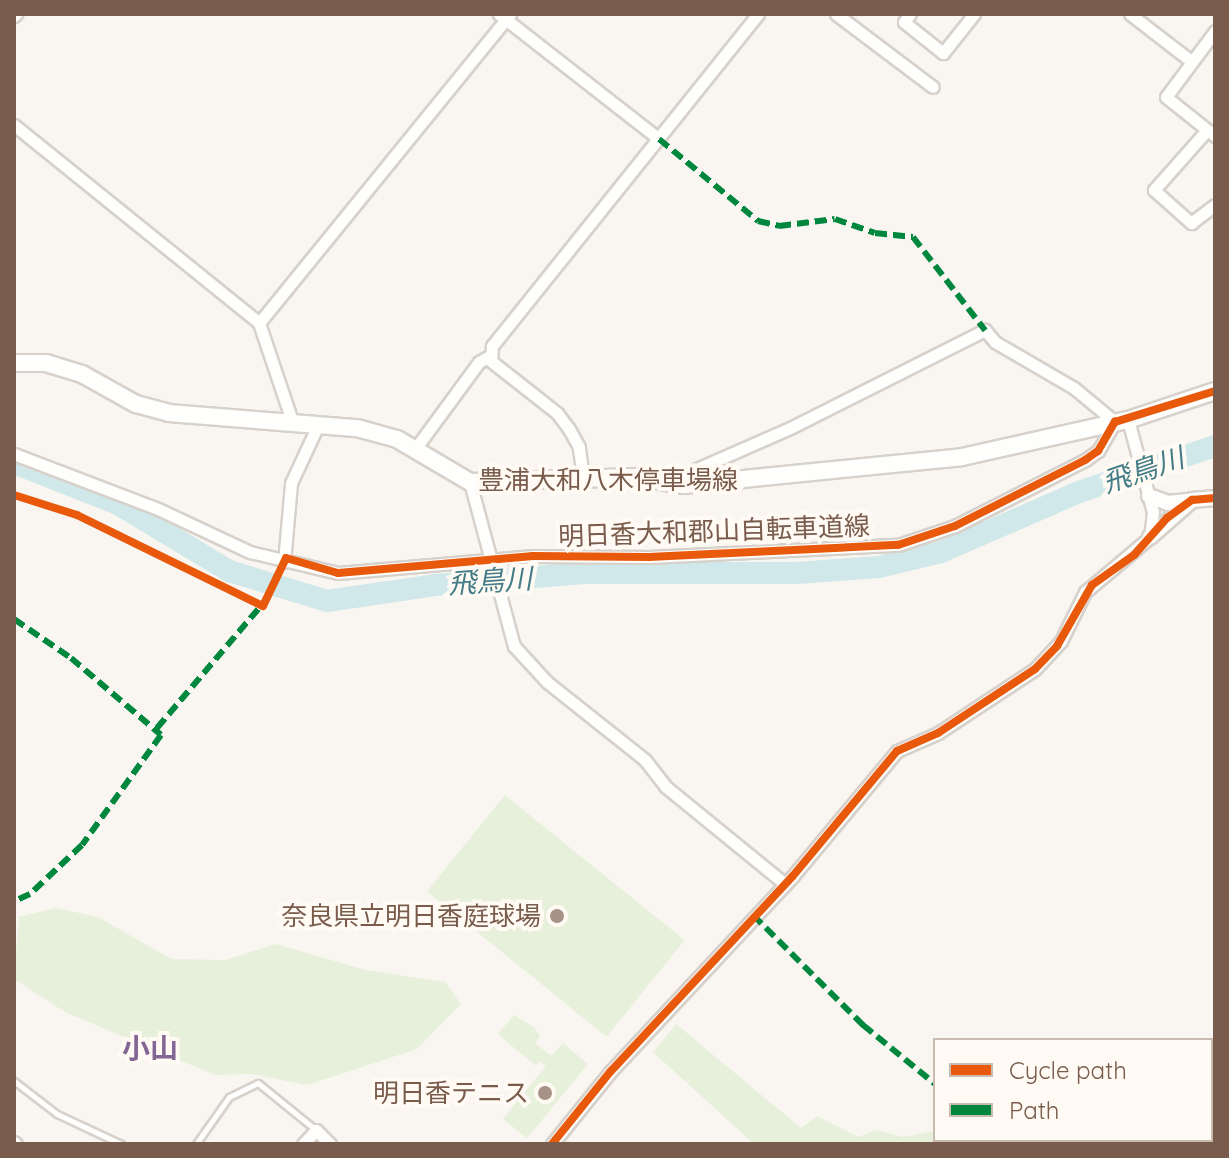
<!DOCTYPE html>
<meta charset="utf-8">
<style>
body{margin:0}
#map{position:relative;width:1229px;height:1158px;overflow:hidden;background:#f9f5f0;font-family:Quicksand,"Noto Sans JP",sans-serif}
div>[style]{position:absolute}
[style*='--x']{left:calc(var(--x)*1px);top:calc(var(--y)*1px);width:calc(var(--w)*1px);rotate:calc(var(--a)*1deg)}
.green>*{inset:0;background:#e7f0db;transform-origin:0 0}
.river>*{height:22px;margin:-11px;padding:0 11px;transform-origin:11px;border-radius:11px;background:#d0e8ea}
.roads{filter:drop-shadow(2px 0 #d7d1cb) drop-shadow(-2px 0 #d7d1cb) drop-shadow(0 2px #d7d1cb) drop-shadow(0 -2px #d7d1cb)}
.service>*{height:5px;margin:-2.5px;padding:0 2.5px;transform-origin:2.5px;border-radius:2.5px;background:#fefefd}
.minor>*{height:11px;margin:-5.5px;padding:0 5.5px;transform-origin:5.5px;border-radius:5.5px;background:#fefefd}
.tertiary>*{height:14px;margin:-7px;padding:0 7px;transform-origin:7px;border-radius:7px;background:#fefefd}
.secondary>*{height:16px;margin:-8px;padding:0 8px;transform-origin:8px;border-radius:8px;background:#fefefd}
.quiet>*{height:6px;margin-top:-3px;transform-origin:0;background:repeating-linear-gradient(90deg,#00873e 0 12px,transparent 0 18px)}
.cycleway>*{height:8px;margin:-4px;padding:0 4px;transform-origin:4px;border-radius:4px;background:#e8590c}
.dots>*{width:22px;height:22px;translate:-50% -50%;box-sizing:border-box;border:4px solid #fffaf3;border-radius:50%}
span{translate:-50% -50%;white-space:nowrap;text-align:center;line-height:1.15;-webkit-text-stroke:8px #fffaf3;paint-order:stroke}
.street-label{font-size:26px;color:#7a5c4d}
.poi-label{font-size:26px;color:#7a5c4d}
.right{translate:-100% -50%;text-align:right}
.water-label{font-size:28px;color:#437c86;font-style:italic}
.neighbourhood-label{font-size:28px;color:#846695;font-weight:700}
.frame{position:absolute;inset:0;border:16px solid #7a5c4d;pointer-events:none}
.legend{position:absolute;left:933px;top:1038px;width:280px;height:104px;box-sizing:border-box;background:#fffaf3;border:2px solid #cabbb1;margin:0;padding:10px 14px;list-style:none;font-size:24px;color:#7a5c4d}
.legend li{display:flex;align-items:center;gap:16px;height:40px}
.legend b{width:40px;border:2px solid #cabbb1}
</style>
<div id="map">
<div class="green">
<div style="left:505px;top:795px;width:231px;height:124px;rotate:39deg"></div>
<div style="clip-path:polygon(56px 908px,98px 917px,171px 959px,225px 960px,276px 944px,365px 970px,445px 982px,461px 1004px,417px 1049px,307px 1085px,251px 1074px,215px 1075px,65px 1012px,14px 979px,19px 917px)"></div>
<div style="clip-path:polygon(514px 1015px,535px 1028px,540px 1036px,535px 1043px,551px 1056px,563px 1043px,588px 1064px,527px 1138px,503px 1119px,546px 1066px,540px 1061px,536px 1066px,498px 1034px)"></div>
<div style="clip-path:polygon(676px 1024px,801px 1128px,817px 1116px,858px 1137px,876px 1130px,903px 1137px,935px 1131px,935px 1140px,952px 1144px,754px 1144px,653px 1052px)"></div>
</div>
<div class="river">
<div style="--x:14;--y:463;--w:112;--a:21.5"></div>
<div style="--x:118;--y:504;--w:130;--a:31.1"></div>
<div style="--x:229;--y:571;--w:102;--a:17"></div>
<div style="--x:327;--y:601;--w:109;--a:-8.4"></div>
<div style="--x:435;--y:585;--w:150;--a:-4.6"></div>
<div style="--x:585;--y:573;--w:211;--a:0"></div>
<div style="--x:796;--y:573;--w:83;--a:-4.1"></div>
<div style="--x:879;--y:567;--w:64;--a:-13.6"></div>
<div style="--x:941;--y:552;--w:150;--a:-23.5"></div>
<div style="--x:1079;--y:492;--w:144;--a:-18.7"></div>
</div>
<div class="roads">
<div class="service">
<div style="--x:14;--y:1081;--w:54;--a:37.5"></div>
<div style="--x:57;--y:1114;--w:71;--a:25.1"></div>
<div style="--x:196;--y:1144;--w:57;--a:-54.9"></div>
<div style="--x:229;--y:1097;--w:32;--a:-26"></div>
<div style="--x:258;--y:1083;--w:75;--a:39"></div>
</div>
<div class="minor">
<div style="--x:499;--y:14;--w:203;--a:38"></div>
<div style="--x:836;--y:14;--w:121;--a:37"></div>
<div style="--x:910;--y:14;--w:10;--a:127"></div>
<div style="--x:904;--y:22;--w:50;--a:38.5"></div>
<div style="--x:943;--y:53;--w:50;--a:-51.5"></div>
<div style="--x:1130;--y:14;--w:78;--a:37.7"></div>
<div style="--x:14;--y:16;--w:3;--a:-45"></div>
<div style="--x:1215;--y:31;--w:82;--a:126.6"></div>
<div style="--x:1166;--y:97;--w:63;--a:38.5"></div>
<div style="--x:14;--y:125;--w:315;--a:38.9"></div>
<div style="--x:259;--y:323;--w:103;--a:71.4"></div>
<div style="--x:1207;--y:130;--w:80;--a:131.5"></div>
<div style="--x:1154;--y:190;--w:50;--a:41.7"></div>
<div style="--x:1191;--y:223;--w:30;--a:-37"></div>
<div style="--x:259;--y:323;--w:398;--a:-50.9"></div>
<div style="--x:415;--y:449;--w:108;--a:-53.7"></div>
<div style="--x:479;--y:362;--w:14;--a:-30"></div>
<div style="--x:14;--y:454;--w:154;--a:20.9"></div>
<div style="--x:158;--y:509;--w:102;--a:25.1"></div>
<div style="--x:250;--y:552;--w:90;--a:13.4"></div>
<div style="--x:338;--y:573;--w:196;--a:-5"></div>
<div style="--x:533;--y:556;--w:116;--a:0.5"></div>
<div style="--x:649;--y:557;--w:249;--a:-2.8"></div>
<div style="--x:898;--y:545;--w:60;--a:-18.4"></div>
<div style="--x:955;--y:526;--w:146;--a:-26.9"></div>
<div style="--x:1085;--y:460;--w:16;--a:-35"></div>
<div style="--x:1098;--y:451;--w:34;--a:-60"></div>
<div style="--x:1115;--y:422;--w:53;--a:-140.3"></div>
<div style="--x:1074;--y:388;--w:91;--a:-149.8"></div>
<div style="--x:995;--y:342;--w:16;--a:-130"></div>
<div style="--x:985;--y:330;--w:218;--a:153.3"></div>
<div style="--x:790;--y:428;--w:134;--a:156.3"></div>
<div style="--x:583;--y:477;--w:30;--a:-98"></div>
<div style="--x:579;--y:447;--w:21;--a:-119"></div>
<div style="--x:569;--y:429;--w:20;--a:-127"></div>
<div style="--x:557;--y:413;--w:84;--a:-141.8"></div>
<div style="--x:491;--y:361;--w:15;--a:-86"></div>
<div style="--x:492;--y:346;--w:425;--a:-51.3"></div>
<div style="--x:470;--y:482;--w:170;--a:75"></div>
<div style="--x:514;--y:646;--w:49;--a:47.5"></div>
<div style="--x:547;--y:682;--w:125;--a:38.5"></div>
<div style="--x:645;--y:760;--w:34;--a:52"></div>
<div style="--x:666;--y:787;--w:154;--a:39.2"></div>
<div style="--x:284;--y:562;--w:79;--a:-84.9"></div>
<div style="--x:291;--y:483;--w:66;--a:-65"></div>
<div style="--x:14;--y:1142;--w:3;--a:45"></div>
<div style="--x:303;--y:1144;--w:19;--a:-47"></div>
<div style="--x:316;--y:1130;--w:20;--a:45"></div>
<div style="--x:552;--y:1144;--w:94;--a:-51.1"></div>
<div style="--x:611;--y:1071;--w:265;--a:-47"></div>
<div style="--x:792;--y:877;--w:164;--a:-50.2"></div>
<div style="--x:897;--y:751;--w:45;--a:-23.7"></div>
<div style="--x:938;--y:733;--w:116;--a:-33.4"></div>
<div style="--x:1035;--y:669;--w:38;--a:-47"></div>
<div style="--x:1061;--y:641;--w:55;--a:-63.9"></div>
<div style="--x:1085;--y:592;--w:85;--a:-40.2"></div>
<div style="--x:1150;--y:537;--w:25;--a:-83"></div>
<div style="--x:1153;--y:512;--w:95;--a:-105.2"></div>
</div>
<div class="tertiary">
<div style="--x:1149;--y:496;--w:20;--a:20"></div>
<div style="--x:1168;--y:503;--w:19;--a:-6"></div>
<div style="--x:1150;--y:537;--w:56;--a:-41.4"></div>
<div style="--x:1192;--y:500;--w:23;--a:-5"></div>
</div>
<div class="secondary">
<div style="--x:14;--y:363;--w:32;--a:0"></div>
<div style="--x:46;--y:363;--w:38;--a:17"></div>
<div style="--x:82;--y:374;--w:62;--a:29.1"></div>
<div style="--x:136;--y:404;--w:34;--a:15"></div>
<div style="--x:169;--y:413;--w:189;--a:4.6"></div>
<div style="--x:357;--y:428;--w:41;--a:15.4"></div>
<div style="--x:397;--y:439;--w:85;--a:30.5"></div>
<div style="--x:470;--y:482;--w:168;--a:-1.7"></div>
<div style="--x:638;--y:477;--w:46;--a:10.1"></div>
<div style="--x:683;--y:485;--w:280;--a:-5.7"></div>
<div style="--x:962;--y:457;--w:170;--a:-12.6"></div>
<div style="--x:1128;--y:420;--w:92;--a:-18.4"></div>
</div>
</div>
<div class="quiet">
<div style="--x:659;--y:139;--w:129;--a:39.6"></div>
<div style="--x:758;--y:221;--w:22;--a:13"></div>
<div style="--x:779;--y:226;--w:56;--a:-7.1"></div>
<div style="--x:835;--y:219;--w:42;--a:19.3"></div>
<div style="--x:875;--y:233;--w:38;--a:6"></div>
<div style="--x:913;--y:237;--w:118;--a:52.3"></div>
<div style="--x:14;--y:619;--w:69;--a:34.4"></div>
<div style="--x:71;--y:658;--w:118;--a:40.5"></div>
<div style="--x:161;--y:735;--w:135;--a:125.7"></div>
<div style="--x:82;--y:845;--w:71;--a:136.7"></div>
<div style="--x:30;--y:894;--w:17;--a:156"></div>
<div style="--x:157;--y:728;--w:168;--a:-49.6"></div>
<div style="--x:753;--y:915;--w:156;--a:45"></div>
<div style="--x:863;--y:1025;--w:93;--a:39.3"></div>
<div style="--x:1015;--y:1140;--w:7;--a:34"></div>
</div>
<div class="cycleway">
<div style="--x:14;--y:495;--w:66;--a:17.6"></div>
<div style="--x:77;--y:515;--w:207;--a:26.1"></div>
<div style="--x:263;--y:606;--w:53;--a:-64.4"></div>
<div style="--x:286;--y:558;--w:54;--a:16.1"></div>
<div style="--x:338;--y:573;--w:196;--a:-5"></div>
<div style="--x:533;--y:556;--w:116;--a:0.5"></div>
<div style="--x:649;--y:557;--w:249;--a:-2.8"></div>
<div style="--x:898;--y:545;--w:60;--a:-18.4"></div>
<div style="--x:955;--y:526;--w:146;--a:-26.9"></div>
<div style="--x:1085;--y:460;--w:16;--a:-35"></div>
<div style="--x:1098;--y:451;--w:34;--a:-60"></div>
<div style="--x:1115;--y:422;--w:105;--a:-17.2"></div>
<div style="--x:552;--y:1144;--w:94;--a:-51.1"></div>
<div style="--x:611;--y:1071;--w:265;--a:-47"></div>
<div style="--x:792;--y:877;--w:164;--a:-50.2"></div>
<div style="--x:897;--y:751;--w:45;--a:-23.7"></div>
<div style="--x:938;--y:733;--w:116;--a:-33.4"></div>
<div style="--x:1035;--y:669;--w:32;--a:-46"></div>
<div style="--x:1057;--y:646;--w:70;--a:-60.2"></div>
<div style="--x:1092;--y:585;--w:52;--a:-35.5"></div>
<div style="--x:1134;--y:555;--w:50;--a:-48.3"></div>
<div style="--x:1167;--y:518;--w:31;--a:-36"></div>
<div style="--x:1192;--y:500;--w:23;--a:-5"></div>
</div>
<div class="dots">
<div style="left:557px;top:916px;background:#a69286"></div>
<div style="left:545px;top:1093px;background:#a69286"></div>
</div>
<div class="street-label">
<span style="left:608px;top:480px">豊浦大和八木停車場線</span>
<span style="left:714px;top:531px;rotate:-2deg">明日香大和郡山自転車道線</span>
</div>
<div class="poi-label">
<span class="right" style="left:541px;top:916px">奈良県立明日香庭球場</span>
<span class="right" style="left:529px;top:1093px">明日香テニス</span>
</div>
<div class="water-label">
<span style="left:1143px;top:470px;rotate:-19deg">飛鳥川</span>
<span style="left:490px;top:581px;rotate:-4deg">飛鳥川</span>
</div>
<div class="neighbourhood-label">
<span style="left:150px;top:1048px">小山</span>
</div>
<div class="frame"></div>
<ul class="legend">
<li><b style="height:10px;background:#e8590c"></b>Cycle path</li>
<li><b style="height:10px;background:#00873e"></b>Path</li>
</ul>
</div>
